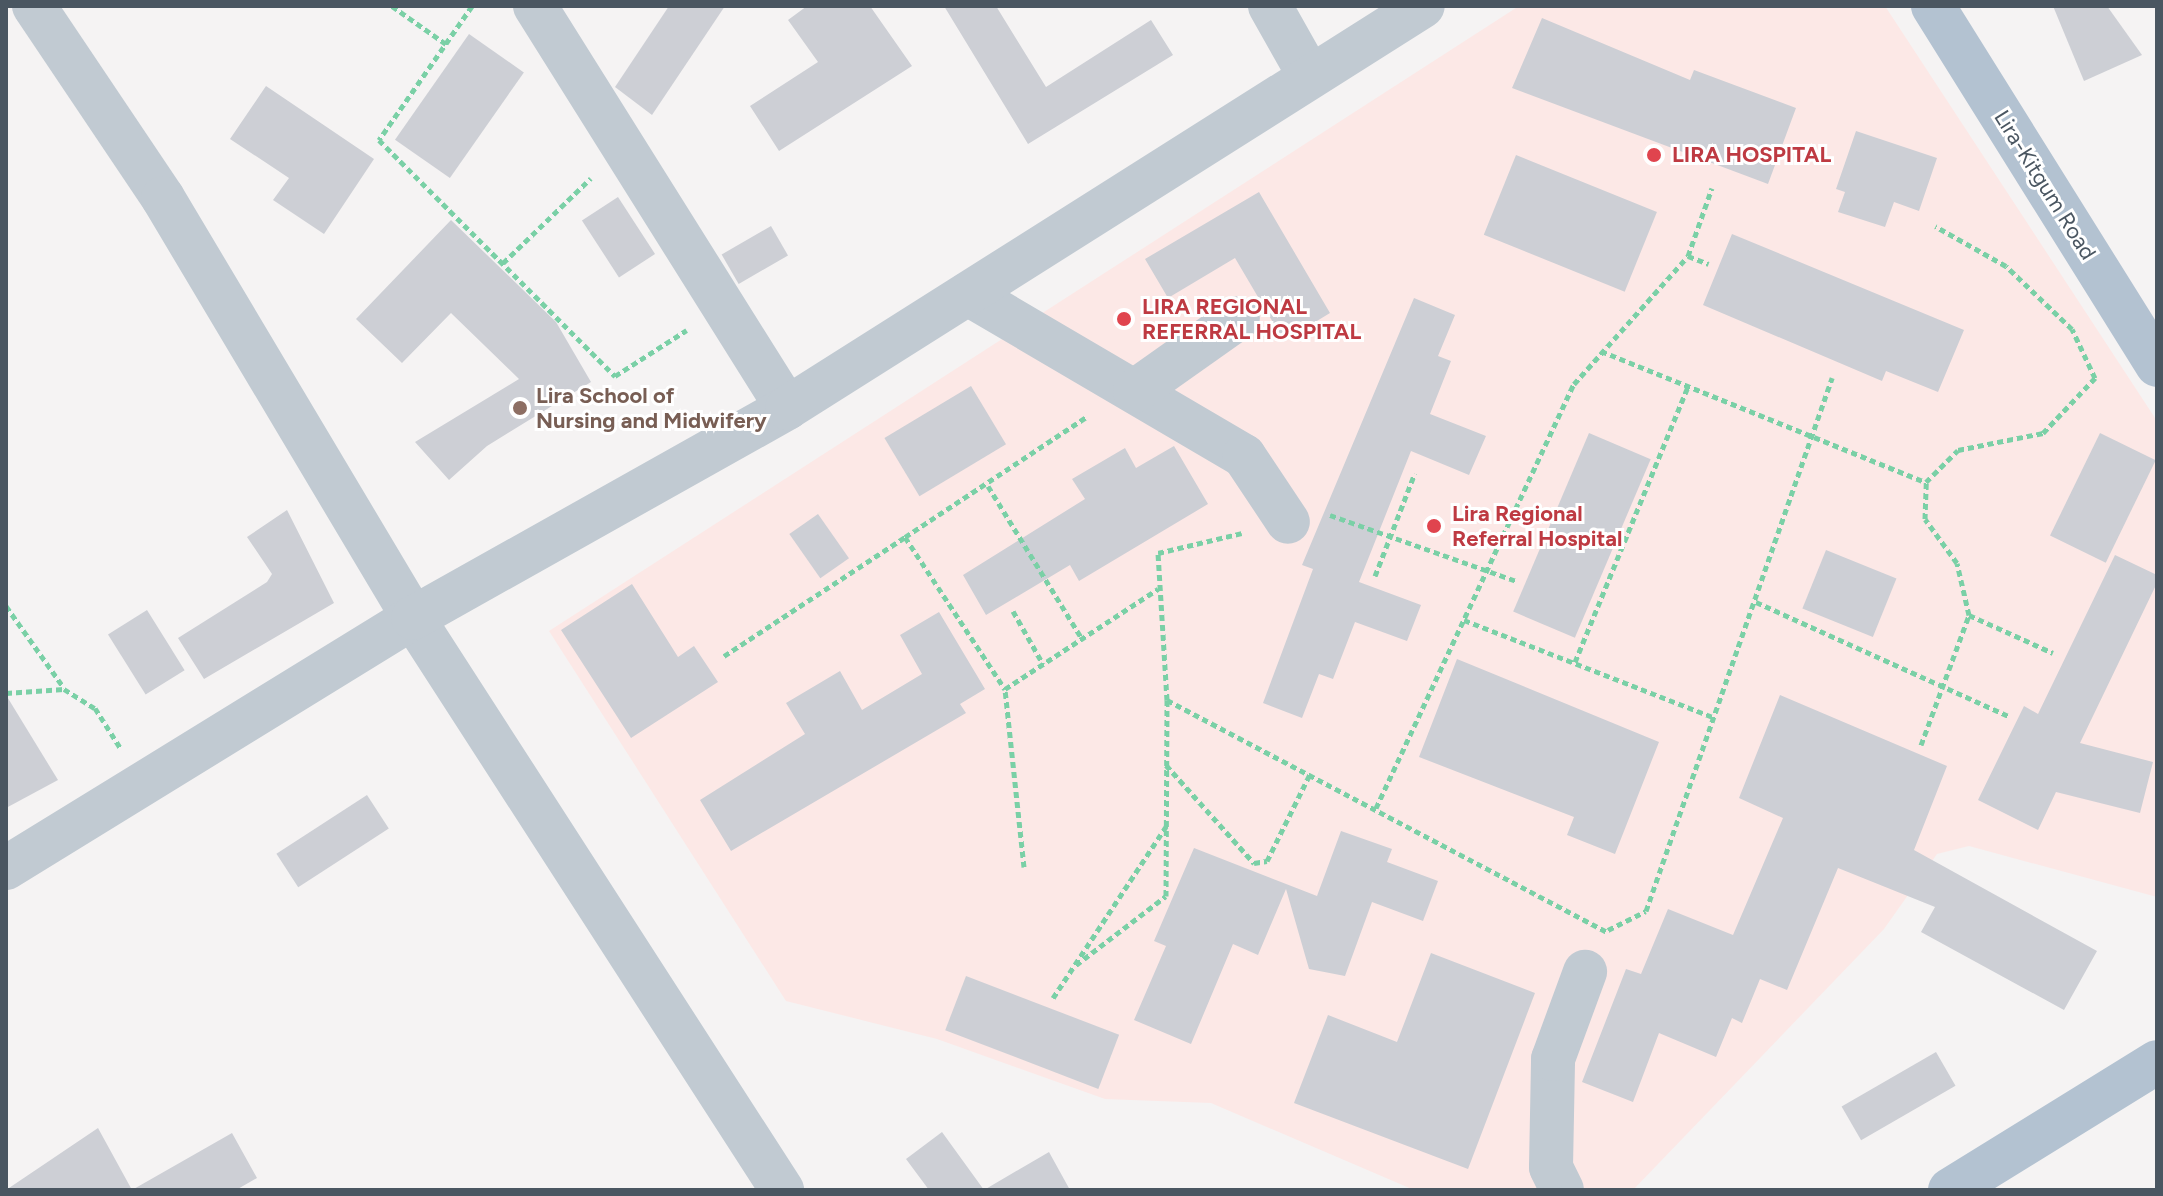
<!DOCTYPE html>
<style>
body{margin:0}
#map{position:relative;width:2163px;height:1196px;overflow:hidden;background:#f5f3f3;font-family:Figtree,sans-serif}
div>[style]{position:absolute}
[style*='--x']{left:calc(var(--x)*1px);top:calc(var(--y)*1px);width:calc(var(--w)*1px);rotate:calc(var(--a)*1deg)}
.medical>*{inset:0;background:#fce8e6}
.building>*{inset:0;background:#cdcfd5;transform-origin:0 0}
.path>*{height:5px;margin-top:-2.5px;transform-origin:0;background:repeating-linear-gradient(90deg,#7ad0a6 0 6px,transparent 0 10px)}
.minor>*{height:44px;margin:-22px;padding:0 22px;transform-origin:22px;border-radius:22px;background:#c1cad2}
.major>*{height:44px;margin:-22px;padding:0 22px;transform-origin:22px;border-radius:22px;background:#b3c2d1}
.dots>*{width:22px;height:22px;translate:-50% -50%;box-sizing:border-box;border:4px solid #fff;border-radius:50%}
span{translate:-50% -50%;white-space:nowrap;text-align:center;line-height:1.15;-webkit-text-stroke:6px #fff;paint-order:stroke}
.health-label{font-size:22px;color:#be3a42;font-weight:700}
.left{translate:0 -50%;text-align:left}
.street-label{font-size:22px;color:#4a5661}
.education-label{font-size:22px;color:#785e54;font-weight:700}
.frame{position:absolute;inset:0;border:8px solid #4a5661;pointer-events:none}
</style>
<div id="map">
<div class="medical">
<div style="clip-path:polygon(1519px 6px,1885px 6px,2157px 421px,2157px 897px,1969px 846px,1937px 854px,1884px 929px,1633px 1190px,1414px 1190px,1211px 1103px,1105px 1099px,937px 1039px,786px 1001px,549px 631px)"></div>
</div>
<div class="building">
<div style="clip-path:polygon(669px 6px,725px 6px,652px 115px,615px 87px)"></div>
<div style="clip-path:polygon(807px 6px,870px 6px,912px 66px,779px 151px,750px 106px,818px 62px,788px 20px)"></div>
<div style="clip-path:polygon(944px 6px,996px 6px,1046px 87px,1151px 20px,1173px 55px,1028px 144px)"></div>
<div style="clip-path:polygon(2053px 6px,2107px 6px,2142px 55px,2084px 81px)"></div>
<div style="clip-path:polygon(1542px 18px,1690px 80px,1694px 70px,1796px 108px,1768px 184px,1512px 88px)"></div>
<div style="left:469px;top:34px;width:67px;height:129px;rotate:35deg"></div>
<div style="clip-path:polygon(266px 86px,374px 159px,324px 234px,273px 200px,289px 178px,230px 139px)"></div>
<div style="clip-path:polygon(1856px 131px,1937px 158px,1919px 211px,1894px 202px,1885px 227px,1838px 212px,1845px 192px,1836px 189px)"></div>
<div style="left:1516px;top:155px;width:152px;height:86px;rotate:22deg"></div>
<div style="clip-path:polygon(1259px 192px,1330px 313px,1284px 341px,1235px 258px,1168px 298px,1145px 259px)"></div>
<div style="left:618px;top:197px;width:68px;height:43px;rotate:57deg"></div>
<div style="clip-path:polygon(451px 220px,556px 322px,591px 382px,487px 446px,449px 480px,415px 442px,519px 379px,451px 313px,402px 363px,356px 319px)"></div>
<div style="left:771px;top:226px;width:34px;height:57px;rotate:60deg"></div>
<div style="clip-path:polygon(1732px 234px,1964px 330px,1938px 392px,1886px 371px,1882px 381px,1703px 305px)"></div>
<div style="clip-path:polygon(1414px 298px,1455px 315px,1438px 356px,1451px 361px,1430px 414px,1486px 436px,1469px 475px,1411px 451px,1359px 582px,1421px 605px,1407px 641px,1355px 622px,1333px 679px,1319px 674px,1302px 718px,1263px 703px,1313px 569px,1302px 565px)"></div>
<div style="left:971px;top:386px;width:68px;height:101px;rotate:59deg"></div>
<div style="left:1589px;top:433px;width:67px;height:194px;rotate:23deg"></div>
<div style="left:2100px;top:433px;width:62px;height:114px;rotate:26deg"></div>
<div style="clip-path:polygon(1174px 446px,1208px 504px,1079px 581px,1070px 565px,986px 615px,963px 575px,1085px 499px,1072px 479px,1125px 448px,1136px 468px)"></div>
<div style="clip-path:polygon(287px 510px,334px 603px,204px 679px,178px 638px,267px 582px,272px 574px,247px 537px)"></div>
<div style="left:818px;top:514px;width:54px;height:35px;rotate:55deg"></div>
<div style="left:1826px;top:550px;width:76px;height:63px;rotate:22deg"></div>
<div style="clip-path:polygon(2115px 555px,2157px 575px,2157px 583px,2080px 743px,2153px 762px,2140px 813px,2056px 792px,2038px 830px,1978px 800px,2024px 706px,2038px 714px)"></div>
<div style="clip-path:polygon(632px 584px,678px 657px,694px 646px,718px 682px,631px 738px,561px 630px)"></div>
<div style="left:147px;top:610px;width:71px;height:46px;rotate:58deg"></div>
<div style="clip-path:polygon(939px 612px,985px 689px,960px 704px,966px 713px,731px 851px,700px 800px,805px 734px,786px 703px,840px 671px,862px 710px,922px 674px,900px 635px)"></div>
<div style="clip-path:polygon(1457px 659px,1659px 742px,1615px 854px,1567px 835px,1574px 817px,1419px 757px)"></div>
<div style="clip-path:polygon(6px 695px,58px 780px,6px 808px)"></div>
<div style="clip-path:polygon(1780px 695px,1947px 766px,1914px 850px,2097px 951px,2064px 1010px,1921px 932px,1935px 907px,1838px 868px,1787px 990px,1760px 979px,1742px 1023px,1732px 1018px,1716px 1057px,1659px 1033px,1633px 1102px,1582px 1082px,1626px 969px,1641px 974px,1668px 909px,1733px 935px,1783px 818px,1739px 798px)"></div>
<div style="left:367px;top:795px;width:40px;height:108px;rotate:57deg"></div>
<div style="clip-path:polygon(1341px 831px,1392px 849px,1387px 862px,1438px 881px,1423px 921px,1372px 902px,1345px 976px,1309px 969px,1286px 889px,1258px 955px,1233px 944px,1191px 1044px,1134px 1020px,1166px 946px,1154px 941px,1194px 848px,1317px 896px)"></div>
<div style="clip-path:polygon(1431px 953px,1535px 993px,1468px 1169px,1294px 1103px,1328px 1015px,1397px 1042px)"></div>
<div style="left:966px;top:976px;width:164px;height:58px;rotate:21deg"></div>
<div style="left:1936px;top:1052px;width:39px;height:109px;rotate:60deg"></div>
<div style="clip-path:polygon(98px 1128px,132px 1190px,232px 1133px,257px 1178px,236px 1190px,6px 1190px)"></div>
<div style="clip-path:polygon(942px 1132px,984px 1190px,1049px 1152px,1070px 1190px,929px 1190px,906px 1159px)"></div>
</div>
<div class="path">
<div style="--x:392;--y:6;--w:66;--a:35.1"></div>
<div style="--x:472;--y:6;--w:163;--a:124.8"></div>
<div style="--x:379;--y:140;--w:334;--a:45"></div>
<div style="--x:615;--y:376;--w:85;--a:-32.6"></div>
<div style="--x:1688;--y:256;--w:22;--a:21"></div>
<div style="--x:503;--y:263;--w:122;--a:-44"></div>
<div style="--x:1601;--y:351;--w:350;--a:22"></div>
<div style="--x:988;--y:486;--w:180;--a:58.4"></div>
<div style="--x:1330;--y:515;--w:197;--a:19.5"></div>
<div style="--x:905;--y:537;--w:219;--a:-33.5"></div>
<div style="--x:1375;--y:576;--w:110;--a:-68.8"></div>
<div style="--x:1756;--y:602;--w:277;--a:24.3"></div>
<div style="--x:6;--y:606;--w:100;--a:54.7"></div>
<div style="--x:1013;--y:611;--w:61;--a:60.5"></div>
<div style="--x:1969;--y:615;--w:92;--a:24.3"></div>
<div style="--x:1464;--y:620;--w:267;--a:21.3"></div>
<div style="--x:724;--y:656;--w:217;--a:-33.3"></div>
<div style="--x:905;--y:537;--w:182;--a:56.7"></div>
<div style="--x:1575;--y:662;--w:300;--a:-67.7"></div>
<div style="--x:6;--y:693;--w:58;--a:-3.9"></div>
<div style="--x:64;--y:689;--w:36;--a:32"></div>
<div style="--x:95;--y:708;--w:49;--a:57.6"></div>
<div style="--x:1167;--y:700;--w:497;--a:27.8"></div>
<div style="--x:1921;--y:745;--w:139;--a:-69.7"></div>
<div style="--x:1969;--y:615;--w:53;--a:-103"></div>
<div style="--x:1957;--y:563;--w:54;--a:-126"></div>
<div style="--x:1925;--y:519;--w:37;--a:-88"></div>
<div style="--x:1926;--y:482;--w:45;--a:-45"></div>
<div style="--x:1958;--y:450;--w:87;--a:-11.3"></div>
<div style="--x:2043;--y:433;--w:76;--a:-46.6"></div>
<div style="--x:2095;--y:378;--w:54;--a:-115.1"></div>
<div style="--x:2072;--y:329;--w:91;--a:-136.3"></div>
<div style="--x:2006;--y:266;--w:81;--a:-150.6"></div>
<div style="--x:1166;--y:765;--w:132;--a:48.1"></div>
<div style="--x:1254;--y:863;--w:13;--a:-9"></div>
<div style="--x:1267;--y:861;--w:97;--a:-63.7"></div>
<div style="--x:1376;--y:808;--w:468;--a:-65"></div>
<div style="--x:1574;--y:384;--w:171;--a:-48.3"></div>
<div style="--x:1688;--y:256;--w:72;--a:-70.6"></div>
<div style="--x:1024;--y:867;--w:179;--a:-96.1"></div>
<div style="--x:1005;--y:689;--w:183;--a:-33.2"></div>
<div style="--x:1608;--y:930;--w:42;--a:-26.6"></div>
<div style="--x:1646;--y:911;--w:565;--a:-70.76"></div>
<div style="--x:1076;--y:965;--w:113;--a:-37.5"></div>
<div style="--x:1166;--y:896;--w:196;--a:-89.7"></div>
<div style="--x:1167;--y:700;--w:147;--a:-93.5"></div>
<div style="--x:1158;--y:553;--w:86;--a:-13.4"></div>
<div style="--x:1053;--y:998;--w:207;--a:-56.6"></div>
</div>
<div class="minor">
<div style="--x:34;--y:6;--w:231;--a:56.1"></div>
<div style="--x:163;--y:198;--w:489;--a:59.2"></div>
<div style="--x:413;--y:618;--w:681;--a:57.17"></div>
<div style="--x:535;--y:6;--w:474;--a:57.9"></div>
<div style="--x:1270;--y:6;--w:81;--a:60.6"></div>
<div style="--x:968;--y:294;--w:320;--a:30.4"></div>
<div style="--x:1244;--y:456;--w:79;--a:56.3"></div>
<div style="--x:1135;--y:391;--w:126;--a:-35.3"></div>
<div style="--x:6;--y:868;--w:478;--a:-31.6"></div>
<div style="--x:413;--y:618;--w:429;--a:-29.3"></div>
<div style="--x:787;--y:408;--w:752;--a:-32.3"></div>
<div style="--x:1562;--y:1190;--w:25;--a:-116"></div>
<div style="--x:1551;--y:1167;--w:108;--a:-88.9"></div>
<div style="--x:1553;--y:1059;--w:93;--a:-69.8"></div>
</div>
<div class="major">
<div style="--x:1933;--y:6;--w:423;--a:58"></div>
<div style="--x:1950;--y:1190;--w:243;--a:-31.7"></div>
</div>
<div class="dots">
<div style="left:1654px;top:155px;background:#e0444e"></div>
<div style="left:1124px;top:319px;background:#e0444e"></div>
<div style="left:520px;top:408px;background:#8d6e63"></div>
<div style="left:1434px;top:526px;background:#e0444e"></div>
</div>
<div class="health-label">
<span class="left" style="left:1672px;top:155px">LIRA HOSPITAL</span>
<span class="left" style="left:1142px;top:319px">LIRA REGIONAL<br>REFERRAL HOSPITAL</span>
<span class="left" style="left:1452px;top:526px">Lira Regional<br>Referral Hospital</span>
</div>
<div class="street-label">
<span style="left:2045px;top:185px;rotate:58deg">Lira-Kitgum Road</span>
</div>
<div class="education-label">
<span class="left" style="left:536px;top:408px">Lira School of<br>Nursing and Midwifery</span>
</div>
<div class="frame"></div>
</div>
